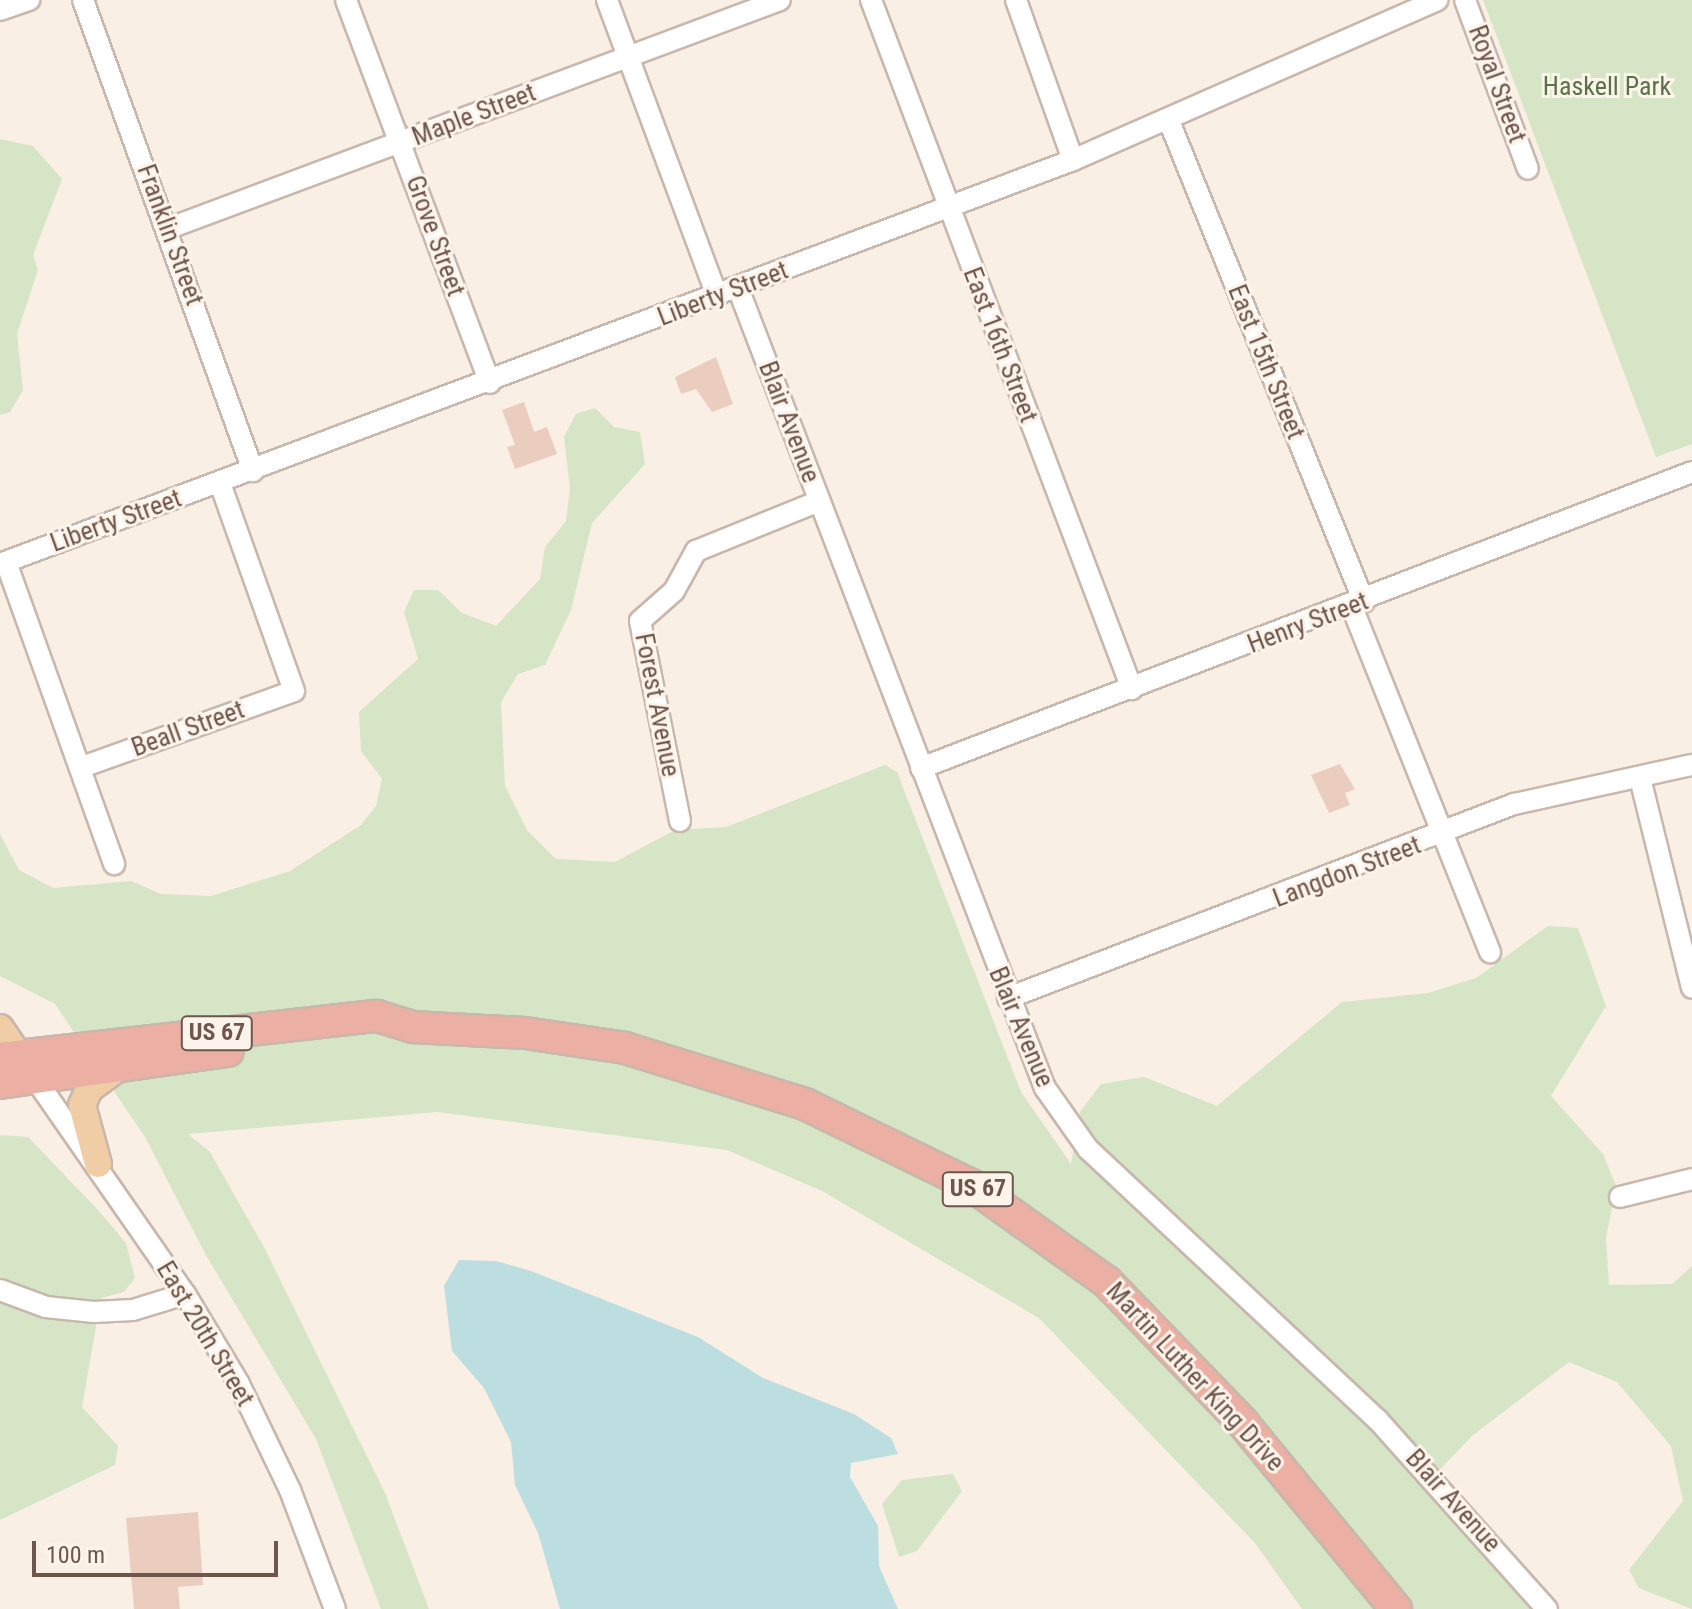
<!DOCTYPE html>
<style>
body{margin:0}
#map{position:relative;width:1692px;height:1609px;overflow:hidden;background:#f9efe5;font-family:"Roboto Condensed",sans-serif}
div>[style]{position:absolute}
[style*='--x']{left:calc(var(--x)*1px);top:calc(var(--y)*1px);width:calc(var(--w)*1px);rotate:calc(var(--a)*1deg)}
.green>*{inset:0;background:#d5e5c5}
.water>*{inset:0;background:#bcdee0}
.building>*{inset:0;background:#ebcdc0}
.roads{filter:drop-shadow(2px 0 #c8b7ac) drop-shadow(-2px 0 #c8b7ac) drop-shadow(0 2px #c8b7ac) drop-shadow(0 -2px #c8b7ac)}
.minor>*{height:20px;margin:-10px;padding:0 10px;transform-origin:10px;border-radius:10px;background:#fff}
.major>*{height:26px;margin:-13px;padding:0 13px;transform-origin:13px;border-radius:13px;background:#f0cda5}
.highway>*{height:30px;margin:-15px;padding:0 15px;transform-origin:15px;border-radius:15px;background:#ecafa3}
span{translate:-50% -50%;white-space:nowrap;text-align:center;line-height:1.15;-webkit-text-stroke:6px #fcf4ea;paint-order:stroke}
.shield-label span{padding:2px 6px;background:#fcf4ea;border:2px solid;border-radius:6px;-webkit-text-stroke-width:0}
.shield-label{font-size:24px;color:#6e564d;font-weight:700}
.street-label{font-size:26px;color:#6e564d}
.park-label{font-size:26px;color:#587347}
.scale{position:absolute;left:32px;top:1541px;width:246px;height:36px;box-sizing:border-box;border:4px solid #6e564d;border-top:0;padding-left:10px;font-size:24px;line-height:28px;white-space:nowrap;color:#6e564d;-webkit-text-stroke:6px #fcf4ea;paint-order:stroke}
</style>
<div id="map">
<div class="green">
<div style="clip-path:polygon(1483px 0,1692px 0,1692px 444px,1656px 457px)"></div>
<div style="clip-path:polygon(0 139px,33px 146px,62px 179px,33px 255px,38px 270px,17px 334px,23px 390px,10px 412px,0 415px)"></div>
<div style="clip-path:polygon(595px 408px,614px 427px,640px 432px,645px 464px,592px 523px,571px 610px,545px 665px,518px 674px,501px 702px,505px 786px,527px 830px,556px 859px,615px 862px,675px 830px,726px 827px,885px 765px,897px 772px,1021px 1092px,1071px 1164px,1080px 1112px,1101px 1084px,1144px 1077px,1217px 1106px,1342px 1002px,1428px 993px,1476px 978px,1548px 926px,1578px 928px,1606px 1006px,1551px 1096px,1603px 1154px,1616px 1186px,1606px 1238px,1609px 1285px,1672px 1284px,1692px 1266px,1692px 1609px,1639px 1588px,1629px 1570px,1683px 1501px,1671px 1446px,1617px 1382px,1569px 1362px,1473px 1435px,1428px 1482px,1530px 1609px,1302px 1609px,1255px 1543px,1039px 1318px,822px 1191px,727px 1150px,437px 1112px,188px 1134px,210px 1152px,265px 1249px,385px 1493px,429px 1609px,381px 1609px,316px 1439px,207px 1257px,145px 1137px,55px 1004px,0 976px,0 834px,19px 870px,53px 888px,131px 881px,161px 894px,211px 896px,290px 871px,361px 825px,376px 806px,382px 779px,361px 751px,359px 712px,418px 659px,404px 612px,414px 590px,438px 590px,462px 613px,496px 626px,540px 579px,545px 547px,566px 521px,570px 488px,564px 437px,576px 414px)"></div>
<div style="clip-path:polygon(0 1135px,28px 1137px,98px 1210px,126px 1243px,135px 1278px,124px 1292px,101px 1298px,82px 1407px,118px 1446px,115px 1465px,0 1520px)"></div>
<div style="clip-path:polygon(953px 1474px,962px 1491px,917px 1551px,899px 1557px,882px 1504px,902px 1480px)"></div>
</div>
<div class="water">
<div style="clip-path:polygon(459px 1260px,496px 1261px,531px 1271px,698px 1337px,763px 1378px,854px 1414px,891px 1438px,898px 1454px,851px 1463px,850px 1477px,878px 1526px,879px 1566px,898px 1609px,560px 1609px,538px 1533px,515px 1485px,511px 1442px,484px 1388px,452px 1351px,444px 1286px)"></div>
</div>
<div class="building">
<div style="clip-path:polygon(716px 357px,733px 404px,712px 412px,696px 389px,681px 394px,675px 377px)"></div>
<div style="clip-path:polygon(524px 402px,534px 432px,547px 427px,557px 454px,515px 469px,507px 447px,515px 445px,502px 410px)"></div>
<div style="clip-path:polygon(1340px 764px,1355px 789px,1345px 793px,1350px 805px,1329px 813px,1311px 775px)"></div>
<div style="clip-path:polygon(198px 1512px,203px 1585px,178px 1587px,180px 1609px,134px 1609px,126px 1518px)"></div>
</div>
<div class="roads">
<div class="minor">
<div style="--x:83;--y:0;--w:501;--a:70.15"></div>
<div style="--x:346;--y:0;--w:409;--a:69.4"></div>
<div style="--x:607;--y:0;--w:316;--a:69.6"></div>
<div style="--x:871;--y:0;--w:737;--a:69.25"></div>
<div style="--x:1016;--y:0;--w:170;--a:70.4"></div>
<div style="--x:1465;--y:0;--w:180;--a:69.6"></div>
<div style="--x:0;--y:10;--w:31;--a:-19"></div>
<div style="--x:1169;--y:121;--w:519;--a:67.93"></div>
<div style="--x:167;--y:229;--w:654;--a:-20.48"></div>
<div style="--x:738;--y:288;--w:857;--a:69.01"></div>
<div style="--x:1045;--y:1088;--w:75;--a:54.8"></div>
<div style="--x:1088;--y:1149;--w:396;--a:43.1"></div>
<div style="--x:1377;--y:1419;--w:255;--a:48.2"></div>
<div style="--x:6;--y:562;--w:321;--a:70.3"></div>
<div style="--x:0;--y:564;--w:1147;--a:-20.63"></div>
<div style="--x:1073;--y:160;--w:398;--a:-23.7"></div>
<div style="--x:1352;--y:607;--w:372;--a:68.2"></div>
<div style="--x:82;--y:767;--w:225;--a:-19.7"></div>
<div style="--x:294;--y:691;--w:221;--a:-109.6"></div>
<div style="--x:921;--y:768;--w:826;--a:-21"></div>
<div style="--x:1640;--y:778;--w:216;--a:76.1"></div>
<div style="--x:680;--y:821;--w:204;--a:-101.3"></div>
<div style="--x:640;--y:621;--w:45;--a:-41.4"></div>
<div style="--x:674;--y:591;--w:46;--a:-61.2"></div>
<div style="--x:696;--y:551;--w:133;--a:-22.1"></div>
<div style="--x:1008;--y:998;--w:542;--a:-20.98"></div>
<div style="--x:1514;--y:804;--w:182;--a:-12.4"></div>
<div style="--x:36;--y:1080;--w:261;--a:55.2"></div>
<div style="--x:185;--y:1294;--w:105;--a:59"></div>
<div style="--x:239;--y:1384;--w:118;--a:64.3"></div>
<div style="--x:290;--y:1490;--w:127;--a:69.3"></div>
<div style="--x:1620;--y:1197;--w:74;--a:-14"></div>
<div style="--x:0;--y:1290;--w:49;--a:20.3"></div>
<div style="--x:46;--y:1307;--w:48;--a:5.9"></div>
<div style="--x:94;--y:1312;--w:39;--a:-3"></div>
<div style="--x:133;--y:1310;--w:54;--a:-17.1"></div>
</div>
<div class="major">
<div style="--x:0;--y:1028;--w:52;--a:56"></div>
<div style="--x:98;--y:1164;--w:61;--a:-105.2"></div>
<div style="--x:82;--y:1105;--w:17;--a:-66"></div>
<div style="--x:89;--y:1089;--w:36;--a:-36"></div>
</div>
<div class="highway">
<div style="--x:0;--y:1058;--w:379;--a:-6.4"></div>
<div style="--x:377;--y:1016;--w:38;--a:17"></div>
<div style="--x:413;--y:1027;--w:112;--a:3.1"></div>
<div style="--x:525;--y:1033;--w:101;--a:8.5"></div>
<div style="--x:625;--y:1048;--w:189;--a:17.3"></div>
<div style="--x:805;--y:1104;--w:185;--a:26"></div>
<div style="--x:971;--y:1185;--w:167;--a:35.5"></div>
<div style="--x:1107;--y:1282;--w:196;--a:46"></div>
<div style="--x:1243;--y:1423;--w:241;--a:50.6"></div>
<div style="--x:0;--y:1083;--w:230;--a:-8"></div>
</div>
</div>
<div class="shield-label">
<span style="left:217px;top:1033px">US 67</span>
<span style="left:978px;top:1189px">US 67</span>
</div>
<div class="street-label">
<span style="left:1497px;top:84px;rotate:70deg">Royal Street</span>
<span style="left:474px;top:115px;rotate:-21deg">Maple Street</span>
<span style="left:170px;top:235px;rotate:70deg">Franklin Street</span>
<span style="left:435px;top:236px;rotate:70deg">Grove Street</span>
<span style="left:723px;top:294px;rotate:-21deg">Liberty Street</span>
<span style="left:1000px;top:345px;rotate:69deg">East 16th Street</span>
<span style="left:1266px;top:362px;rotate:68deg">East 15th Street</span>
<span style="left:789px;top:422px;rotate:69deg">Blair Avenue</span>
<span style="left:116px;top:521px;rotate:-20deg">Liberty Street</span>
<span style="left:1308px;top:623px;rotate:-21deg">Henry Street</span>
<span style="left:657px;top:705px;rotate:79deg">Forest Avenue</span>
<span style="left:188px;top:729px;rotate:-20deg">Beall Street</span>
<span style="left:1347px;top:872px;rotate:-21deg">Langdon Street</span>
<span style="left:1021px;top:1027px;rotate:67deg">Blair Avenue</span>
<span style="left:205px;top:1334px;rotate:59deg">East 20th Street</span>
<span style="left:1195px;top:1377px;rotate:47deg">Martin Luther King Drive</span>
<span style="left:1453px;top:1501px;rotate:48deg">Blair Avenue</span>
</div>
<div class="park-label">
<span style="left:1607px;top:87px">Haskell Park</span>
</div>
<div class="scale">100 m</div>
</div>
